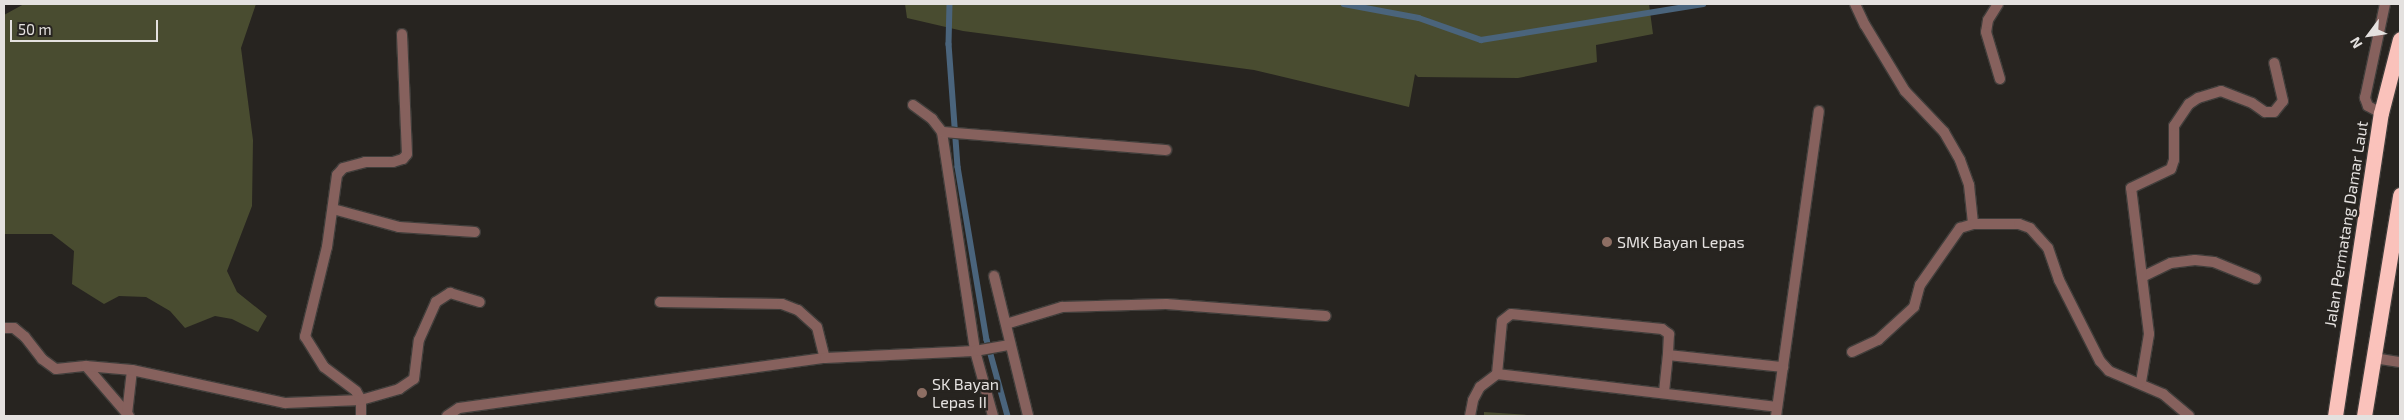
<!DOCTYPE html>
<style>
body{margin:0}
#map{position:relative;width:2404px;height:420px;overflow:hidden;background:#272420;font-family:"Exo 2",sans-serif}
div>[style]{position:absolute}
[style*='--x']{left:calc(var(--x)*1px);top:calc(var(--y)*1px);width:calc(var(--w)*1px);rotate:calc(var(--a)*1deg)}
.green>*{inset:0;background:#494c30}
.stream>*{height:5.5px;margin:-2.75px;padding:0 2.75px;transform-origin:2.75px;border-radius:2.75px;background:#4a647c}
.roads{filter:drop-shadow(1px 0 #413e3b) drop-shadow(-1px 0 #413e3b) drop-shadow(0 1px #413e3b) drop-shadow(0 -1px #413e3b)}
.lane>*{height:10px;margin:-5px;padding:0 5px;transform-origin:5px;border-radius:5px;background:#86615d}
.street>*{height:10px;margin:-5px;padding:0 5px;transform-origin:5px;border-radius:5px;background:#86615d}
.highway>*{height:15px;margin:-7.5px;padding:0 7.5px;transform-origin:7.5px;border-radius:7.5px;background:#fac2bb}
.dots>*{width:14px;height:14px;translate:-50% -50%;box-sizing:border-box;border:2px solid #272420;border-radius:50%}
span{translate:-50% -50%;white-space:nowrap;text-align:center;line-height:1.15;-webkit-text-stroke:5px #272420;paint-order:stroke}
.street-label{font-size:16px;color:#e4e1df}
.poi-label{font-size:16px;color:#e4e1df}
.left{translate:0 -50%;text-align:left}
.frame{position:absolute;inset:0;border:5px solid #e4e1df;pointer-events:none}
.north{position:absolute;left:2344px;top:10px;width:50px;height:50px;-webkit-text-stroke:4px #272420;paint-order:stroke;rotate:239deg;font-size:14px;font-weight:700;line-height:20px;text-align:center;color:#e4e1df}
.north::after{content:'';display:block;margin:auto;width:18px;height:22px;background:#e4e1df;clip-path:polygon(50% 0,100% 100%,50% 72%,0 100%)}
.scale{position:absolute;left:10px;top:20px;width:148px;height:22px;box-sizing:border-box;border:2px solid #e4e1df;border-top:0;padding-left:6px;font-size:15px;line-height:18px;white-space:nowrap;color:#e4e1df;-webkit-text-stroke:4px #272420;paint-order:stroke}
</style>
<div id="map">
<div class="green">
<div style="clip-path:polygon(24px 4px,256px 4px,241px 48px,253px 140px,252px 206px,227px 271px,237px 292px,267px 316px,258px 332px,232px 319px,215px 316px,185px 328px,170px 311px,146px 297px,119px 296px,104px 304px,72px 284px,74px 251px,52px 234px,4px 234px,4px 15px)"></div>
<div style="clip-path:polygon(905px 4px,1649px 4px,1653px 34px,1596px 45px,1597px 62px,1518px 78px,1418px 77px,1415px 74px,1409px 107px,1254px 70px,963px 31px,907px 18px)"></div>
<div style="clip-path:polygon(1484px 412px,1543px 416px,1484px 416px)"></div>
</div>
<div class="stream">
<div style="--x:950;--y:4;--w:40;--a:91.4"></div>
<div style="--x:949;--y:44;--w:123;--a:85.8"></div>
<div style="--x:958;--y:167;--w:175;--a:80.5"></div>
<div style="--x:987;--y:340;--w:79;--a:74.6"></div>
<div style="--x:1344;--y:4;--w:76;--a:10.6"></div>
<div style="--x:1419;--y:18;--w:66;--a:19.5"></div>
<div style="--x:1481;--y:40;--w:225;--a:-9.2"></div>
</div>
<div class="roads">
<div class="lane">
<div style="--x:913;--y:105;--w:24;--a:36"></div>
<div style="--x:932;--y:119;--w:16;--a:52"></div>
<div style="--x:942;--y:132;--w:221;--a:81.4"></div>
<div style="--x:975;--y:351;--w:67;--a:74.5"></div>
<div style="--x:942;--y:132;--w:225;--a:4.6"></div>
<div style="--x:1006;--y:324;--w:59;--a:-16.9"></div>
<div style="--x:1062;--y:307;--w:104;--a:-1.7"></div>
<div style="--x:1166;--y:304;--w:160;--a:4.3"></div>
<div style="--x:2374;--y:358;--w:26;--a:9"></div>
<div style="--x:86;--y:366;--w:66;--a:49.3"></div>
<div style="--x:1497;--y:374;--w:53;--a:-84.6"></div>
<div style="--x:1502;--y:321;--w:11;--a:-38"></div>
<div style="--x:1511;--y:314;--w:152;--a:5.7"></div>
<div style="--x:1662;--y:329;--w:9;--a:36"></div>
<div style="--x:1669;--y:334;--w:21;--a:93"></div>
<div style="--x:1668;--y:355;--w:116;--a:6"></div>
<div style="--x:1664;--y:392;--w:37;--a:-84"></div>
<div style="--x:127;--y:414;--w:44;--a:-83.5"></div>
<div style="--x:1470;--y:416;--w:16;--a:-79"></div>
<div style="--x:1473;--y:400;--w:15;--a:-62"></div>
<div style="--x:1480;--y:387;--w:21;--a:-37"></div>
<div style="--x:1497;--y:374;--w:282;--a:6.7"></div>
<div style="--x:1776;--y:416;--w:308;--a:-82"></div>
</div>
<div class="street">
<div style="--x:1855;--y:4;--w:23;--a:65"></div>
<div style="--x:1865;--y:25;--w:77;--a:58.8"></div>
<div style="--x:1905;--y:91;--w:57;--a:46.4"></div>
<div style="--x:1944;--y:132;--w:32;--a:60"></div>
<div style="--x:1960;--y:160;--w:27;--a:70"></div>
<div style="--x:1969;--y:185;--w:39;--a:84"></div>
<div style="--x:1998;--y:4;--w:19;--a:122"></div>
<div style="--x:1988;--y:20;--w:12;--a:99"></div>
<div style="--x:1986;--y:32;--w:49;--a:73.4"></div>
<div style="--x:2381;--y:113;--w:15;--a:-152"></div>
<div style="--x:2368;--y:106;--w:9;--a:-111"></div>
<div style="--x:2365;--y:98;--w:96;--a:-78"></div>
<div style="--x:333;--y:209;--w:68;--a:15.3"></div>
<div style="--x:399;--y:227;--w:76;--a:3.8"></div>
<div style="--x:994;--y:276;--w:144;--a:76.3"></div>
<div style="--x:2142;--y:277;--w:32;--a:-26"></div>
<div style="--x:2171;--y:263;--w:24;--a:-7"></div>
<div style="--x:2195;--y:260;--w:19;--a:6"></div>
<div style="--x:2214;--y:262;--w:45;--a:22"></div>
<div style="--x:660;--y:302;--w:122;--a:0.9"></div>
<div style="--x:782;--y:304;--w:17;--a:21"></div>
<div style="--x:798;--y:310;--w:25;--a:42"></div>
<div style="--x:817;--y:327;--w:32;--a:76"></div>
<div style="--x:4;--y:328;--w:10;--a:0"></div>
<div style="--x:14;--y:328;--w:14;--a:39"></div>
<div style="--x:25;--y:337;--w:28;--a:52"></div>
<div style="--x:42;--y:359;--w:17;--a:36"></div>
<div style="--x:56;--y:369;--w:30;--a:-6"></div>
<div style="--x:86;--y:366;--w:46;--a:5"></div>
<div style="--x:132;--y:370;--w:157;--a:12.2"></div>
<div style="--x:285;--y:403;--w:76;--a:-2.3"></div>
<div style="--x:361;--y:400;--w:40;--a:-16"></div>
<div style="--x:399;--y:389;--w:18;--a:-34"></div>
<div style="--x:414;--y:379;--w:39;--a:-83"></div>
<div style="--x:419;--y:340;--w:42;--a:-65.9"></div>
<div style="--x:436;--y:302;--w:17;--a:-33"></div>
<div style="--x:450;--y:293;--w:31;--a:17"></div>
<div style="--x:1852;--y:352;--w:29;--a:-25"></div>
<div style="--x:1878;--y:340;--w:49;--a:-42.5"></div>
<div style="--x:1914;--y:307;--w:23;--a:-75"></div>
<div style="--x:1920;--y:285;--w:70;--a:-54.9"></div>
<div style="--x:1960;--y:228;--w:14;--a:-17"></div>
<div style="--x:1973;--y:224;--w:46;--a:0"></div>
<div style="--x:2019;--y:224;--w:12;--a:20"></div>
<div style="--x:2030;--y:228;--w:27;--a:48"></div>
<div style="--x:2048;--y:248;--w:34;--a:71"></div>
<div style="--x:2059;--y:280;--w:91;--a:63.2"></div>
<div style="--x:2100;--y:361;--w:13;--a:48"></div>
<div style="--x:2109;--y:371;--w:59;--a:23.1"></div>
<div style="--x:2163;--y:394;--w:34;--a:40"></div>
<div style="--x:2141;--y:382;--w:49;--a:-80.5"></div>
<div style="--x:2149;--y:334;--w:147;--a:-97"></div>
<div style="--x:2131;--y:188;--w:44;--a:-25.4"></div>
<div style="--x:2171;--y:169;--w:9;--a:-72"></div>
<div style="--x:2174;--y:160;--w:34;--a:-90"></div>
<div style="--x:2174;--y:126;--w:27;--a:-56"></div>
<div style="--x:2189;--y:104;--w:11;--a:-34"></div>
<div style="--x:2198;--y:98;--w:24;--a:-17"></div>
<div style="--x:2221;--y:91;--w:33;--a:21"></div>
<div style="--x:2252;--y:103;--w:16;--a:35"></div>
<div style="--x:2265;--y:112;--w:9;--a:0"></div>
<div style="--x:2274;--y:112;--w:14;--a:-51"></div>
<div style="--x:2283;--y:101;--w:39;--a:-103"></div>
<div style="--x:361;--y:416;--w:16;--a:-90"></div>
<div style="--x:361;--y:400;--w:10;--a:-119"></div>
<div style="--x:356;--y:391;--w:40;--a:-143"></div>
<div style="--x:324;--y:367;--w:36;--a:-122"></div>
<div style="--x:305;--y:337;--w:93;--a:-76.3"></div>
<div style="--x:327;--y:247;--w:73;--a:-82.1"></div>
<div style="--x:337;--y:175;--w:9;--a:-49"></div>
<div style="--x:343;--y:168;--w:23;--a:-15"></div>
<div style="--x:365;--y:162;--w:28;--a:0"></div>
<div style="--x:393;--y:162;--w:10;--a:-17"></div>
<div style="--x:403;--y:159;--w:6;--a:-51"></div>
<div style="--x:407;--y:154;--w:120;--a:-92.4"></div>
<div style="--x:447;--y:416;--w:14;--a:-34"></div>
<div style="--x:459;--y:408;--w:369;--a:-7.8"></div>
<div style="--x:825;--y:358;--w:150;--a:-2.7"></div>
<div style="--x:975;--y:351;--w:35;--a:-10"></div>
</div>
<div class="highway">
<div style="--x:2335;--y:416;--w:306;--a:-81.4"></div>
<div style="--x:2381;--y:113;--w:76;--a:-75.6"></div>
<div style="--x:2364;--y:416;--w:224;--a:-80.7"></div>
</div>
</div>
<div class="dots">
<div style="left:1607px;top:242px;background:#8d6e63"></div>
<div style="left:922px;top:393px;background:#8d6e63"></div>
</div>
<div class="street-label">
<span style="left:2346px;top:224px;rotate:-81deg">Jalan Permatang Damar Laut</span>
</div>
<div class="poi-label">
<span class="left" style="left:1617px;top:242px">SMK Bayan Lepas</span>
<span class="left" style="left:932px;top:393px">SK Bayan<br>Lepas II</span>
</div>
<div class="frame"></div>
<div class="north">N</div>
<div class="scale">50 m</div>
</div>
